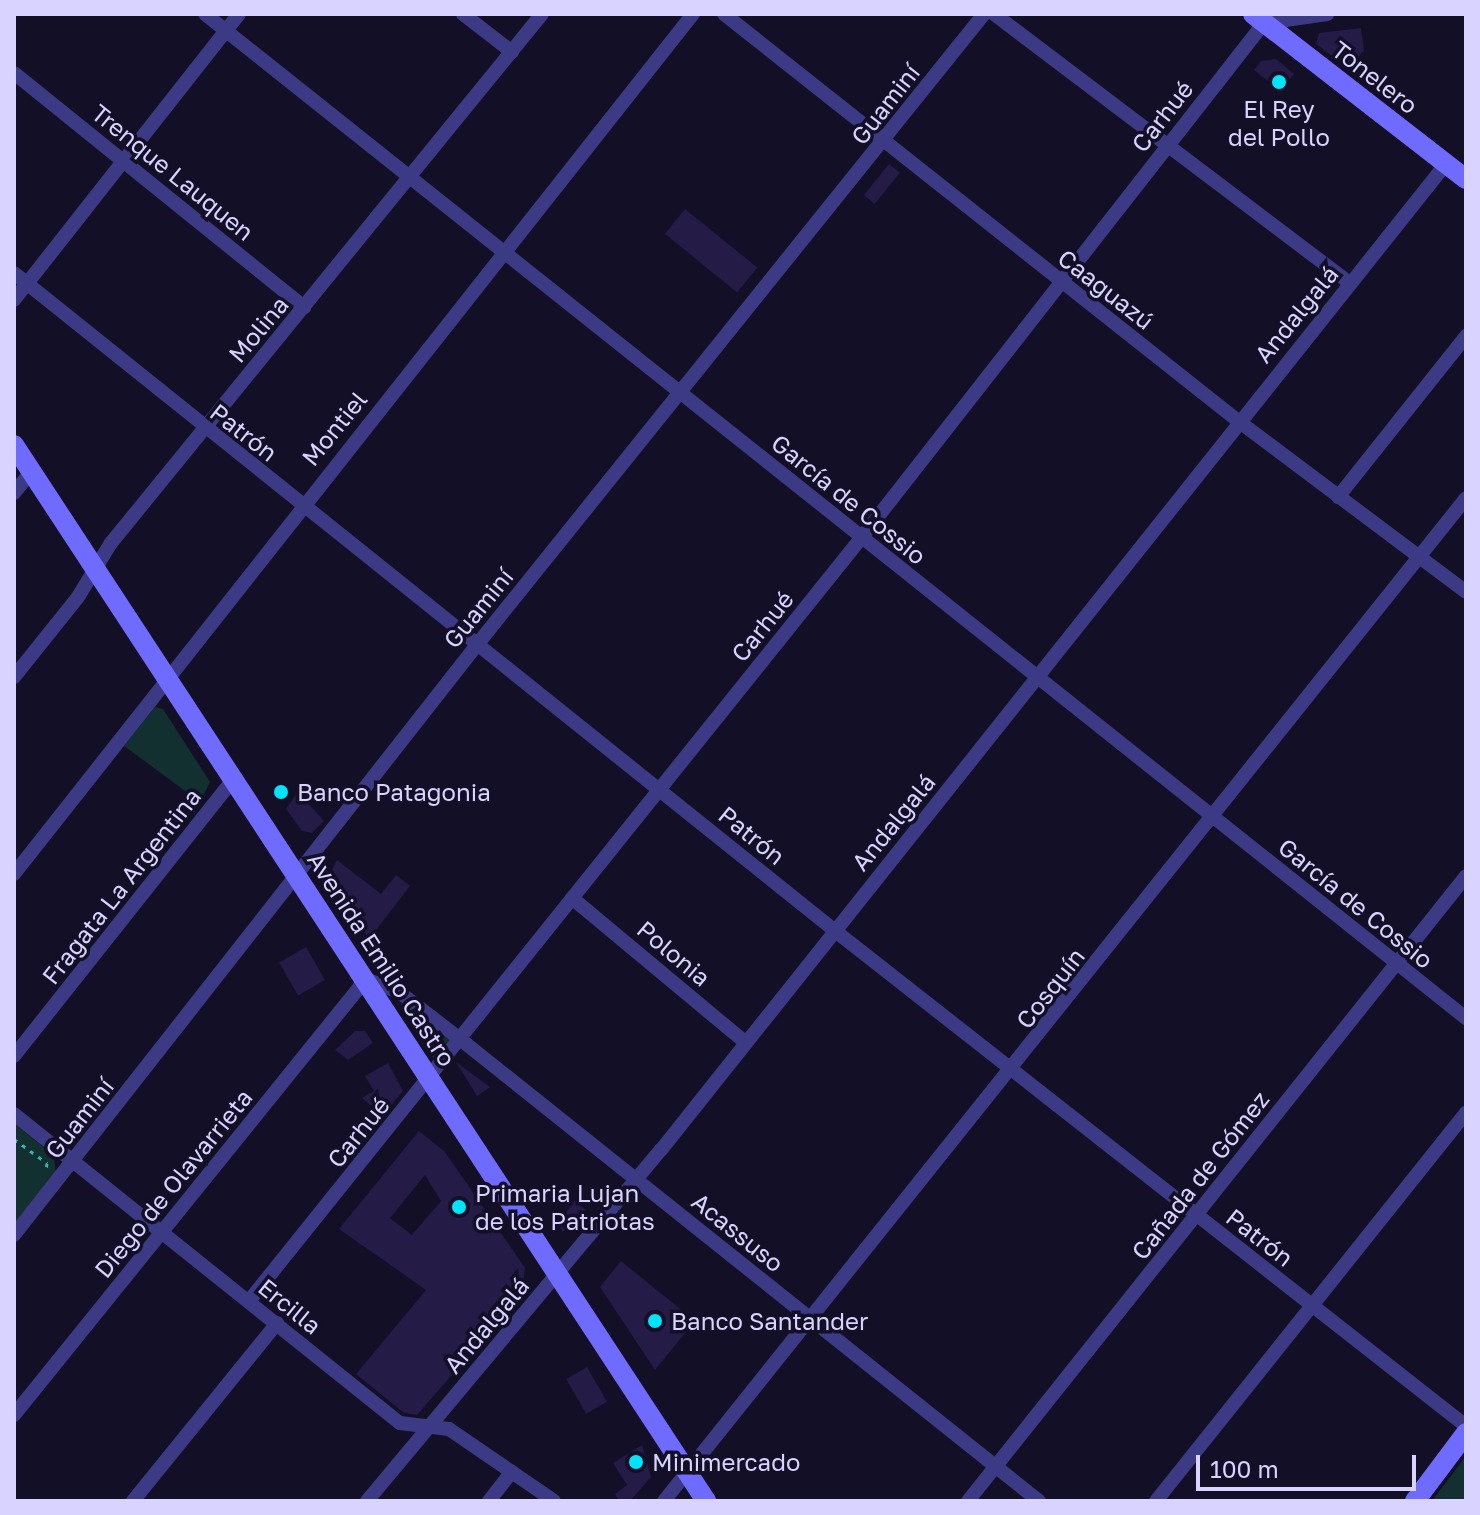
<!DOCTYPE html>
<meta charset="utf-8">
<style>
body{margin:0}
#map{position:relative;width:1480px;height:1515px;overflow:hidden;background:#130f26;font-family:"Golos Text",sans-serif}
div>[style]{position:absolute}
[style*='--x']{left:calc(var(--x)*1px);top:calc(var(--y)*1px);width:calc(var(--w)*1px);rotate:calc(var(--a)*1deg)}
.green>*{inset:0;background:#12302f}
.building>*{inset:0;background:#241b47;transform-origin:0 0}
.path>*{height:3px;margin-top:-1.5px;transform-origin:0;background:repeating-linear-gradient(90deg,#2fb8b0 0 4px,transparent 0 10px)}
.street>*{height:14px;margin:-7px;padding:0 7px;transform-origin:7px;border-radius:7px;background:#3d3a85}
.secondary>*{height:20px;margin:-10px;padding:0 10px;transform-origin:10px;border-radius:10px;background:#6f6bff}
.dots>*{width:22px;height:22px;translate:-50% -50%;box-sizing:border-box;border:4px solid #130f26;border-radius:50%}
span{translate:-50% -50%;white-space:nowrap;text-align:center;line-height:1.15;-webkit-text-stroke:7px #130f26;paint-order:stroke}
.street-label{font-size:24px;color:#d9d4ff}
.poi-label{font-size:24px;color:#d9d4ff}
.left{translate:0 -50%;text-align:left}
.frame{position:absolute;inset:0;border:16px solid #d9d4ff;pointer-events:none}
.scale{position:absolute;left:1196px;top:1455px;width:220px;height:36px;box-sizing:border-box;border:4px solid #d9d4ff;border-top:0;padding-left:10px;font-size:24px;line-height:28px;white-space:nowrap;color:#d9d4ff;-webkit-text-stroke:6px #130f26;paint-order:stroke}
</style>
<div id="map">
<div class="green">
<div style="clip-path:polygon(155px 707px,163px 709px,210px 782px,200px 802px,124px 746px)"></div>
<div style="clip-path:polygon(400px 1003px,450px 1039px,434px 1059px)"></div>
<div style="clip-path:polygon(14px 1123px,54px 1156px,56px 1173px,14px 1225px)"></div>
<div style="clip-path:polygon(1466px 1456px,1466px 1501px,1432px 1501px)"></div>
</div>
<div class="building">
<div style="clip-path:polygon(1361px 28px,1364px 50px,1349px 69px,1316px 44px,1319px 33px)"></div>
<div style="clip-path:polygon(1276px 59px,1294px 74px,1280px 91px,1254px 70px,1261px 61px)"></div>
<div style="left:889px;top:164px;width:14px;height:40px;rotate:39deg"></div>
<div style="left:685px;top:209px;width:93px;height:32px;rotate:39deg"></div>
<div style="clip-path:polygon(298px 792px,324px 821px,312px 833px,302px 831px,286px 809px)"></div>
<div style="clip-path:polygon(337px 860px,381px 894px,396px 875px,410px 886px,369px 939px,328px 878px)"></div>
<div style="left:306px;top:947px;width:38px;height:31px;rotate:60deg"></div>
<div style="clip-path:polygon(355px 1031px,365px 1031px,373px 1043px,348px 1060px,335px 1050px)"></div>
<div style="clip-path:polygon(456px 1062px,490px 1087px,477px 1096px)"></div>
<div style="clip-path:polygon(388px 1063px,403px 1091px,382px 1116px,362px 1098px,374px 1091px,365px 1076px)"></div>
<div style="clip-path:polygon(evenodd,419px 1131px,445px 1152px,525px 1268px,523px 1284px,507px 1302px,512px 1306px,417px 1415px,404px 1413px,356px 1374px,426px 1290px,339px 1229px,419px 1131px,425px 1175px,441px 1201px,412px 1235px,390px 1218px,425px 1175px)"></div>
<div style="clip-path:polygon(574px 1201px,586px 1210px,571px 1231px,563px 1231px,557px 1226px)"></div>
<div style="clip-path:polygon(621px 1261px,695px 1321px,655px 1370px,600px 1287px)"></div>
<div style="left:587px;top:1367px;width:40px;height:24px;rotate:60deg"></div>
<div style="clip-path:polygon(642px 1445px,651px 1477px,630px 1501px,619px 1501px,615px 1494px,627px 1485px,613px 1463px)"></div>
</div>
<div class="path">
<div style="--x:14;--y:1139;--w:41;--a:36"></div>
<div style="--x:47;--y:1163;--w:7;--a:98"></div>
</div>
<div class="street">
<div style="--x:205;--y:14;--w:1612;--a:38.53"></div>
<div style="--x:463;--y:14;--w:62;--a:37.8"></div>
<div style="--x:724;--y:14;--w:654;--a:38.36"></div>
<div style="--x:1237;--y:420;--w:286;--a:36.9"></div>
<div style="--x:994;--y:14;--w:446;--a:37.1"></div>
<div style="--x:14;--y:73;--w:373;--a:38.9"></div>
<div style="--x:14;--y:273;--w:1051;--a:38.7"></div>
<div style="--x:834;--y:930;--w:803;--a:38.13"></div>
<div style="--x:14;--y:300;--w:364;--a:-51.8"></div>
<div style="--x:14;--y:493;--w:27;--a:-51"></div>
<div style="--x:1338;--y:497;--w:206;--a:-51.5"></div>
<div style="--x:14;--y:677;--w:102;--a:-51.3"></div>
<div style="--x:78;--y:597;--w:63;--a:-58.6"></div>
<div style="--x:111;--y:543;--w:682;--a:-50.83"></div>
<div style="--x:14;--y:874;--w:1096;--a:-51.71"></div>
<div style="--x:572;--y:898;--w:226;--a:39.8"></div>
<div style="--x:14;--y:1056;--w:352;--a:-51.6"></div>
<div style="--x:14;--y:1114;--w:494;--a:38.7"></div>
<div style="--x:400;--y:1423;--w:49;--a:7"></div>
<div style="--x:449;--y:1429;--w:127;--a:34.4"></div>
<div style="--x:14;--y:1235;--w:755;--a:-51.89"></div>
<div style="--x:480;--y:641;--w:804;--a:-51.21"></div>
<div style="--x:249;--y:1301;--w:980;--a:-51.26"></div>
<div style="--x:862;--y:537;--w:653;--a:-51.97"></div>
<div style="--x:1264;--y:23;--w:64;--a:-8.1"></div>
<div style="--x:14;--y:1415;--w:560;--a:-51.08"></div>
<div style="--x:366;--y:979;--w:35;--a:22"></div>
<div style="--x:399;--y:992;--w:77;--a:37.6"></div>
<div style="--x:460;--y:1039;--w:741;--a:38.59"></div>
<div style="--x:133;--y:1501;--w:229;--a:-51"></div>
<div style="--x:367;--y:1501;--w:458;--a:-50.1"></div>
<div style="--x:661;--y:1150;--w:1260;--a:-51.48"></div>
<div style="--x:489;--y:1501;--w:37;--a:-52"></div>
<div style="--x:664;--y:1501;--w:1284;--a:-51.35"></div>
<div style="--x:968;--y:1501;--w:799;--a:-51.45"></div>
<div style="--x:1156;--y:1501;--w:497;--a:-51.4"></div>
</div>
<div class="secondary">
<div style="--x:1253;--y:14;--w:269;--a:37.8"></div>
<div style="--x:14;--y:445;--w:1263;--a:56.76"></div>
<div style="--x:1415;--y:1501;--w:85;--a:-53.1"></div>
</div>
<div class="dots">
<div style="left:1279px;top:82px;background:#00e5ff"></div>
<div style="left:281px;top:792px;background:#00e5ff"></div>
<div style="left:459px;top:1207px;background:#00e5ff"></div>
<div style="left:655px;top:1321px;background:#00e5ff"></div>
<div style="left:636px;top:1462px;background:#00e5ff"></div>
</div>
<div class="street-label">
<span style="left:1375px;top:77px;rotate:38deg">Tonelero</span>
<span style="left:885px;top:104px;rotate:-52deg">Guaminí</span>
<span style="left:1162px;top:116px;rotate:-52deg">Carhué</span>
<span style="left:173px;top:172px;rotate:39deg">Trenque Lauquen</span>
<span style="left:1106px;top:289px;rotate:38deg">Caaguazú</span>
<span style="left:1296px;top:314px;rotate:-51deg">Andalgalá</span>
<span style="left:258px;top:329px;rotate:-50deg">Molina</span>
<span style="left:334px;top:428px;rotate:-51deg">Montiel</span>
<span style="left:244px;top:432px;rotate:38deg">Patrón</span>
<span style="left:849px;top:499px;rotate:39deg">García de Cossio</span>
<span style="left:478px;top:608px;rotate:-51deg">Guaminí</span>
<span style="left:762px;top:626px;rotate:-51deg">Carhué</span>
<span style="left:893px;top:822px;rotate:-51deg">Andalgalá</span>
<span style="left:752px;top:835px;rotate:39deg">Patrón</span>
<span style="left:121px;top:886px;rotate:-52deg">Fragata La Argentina</span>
<span style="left:1356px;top:903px;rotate:39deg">García de Cossio</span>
<span style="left:674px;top:953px;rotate:40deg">Polonia</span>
<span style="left:382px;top:959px;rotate:57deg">Avenida Emilio Castro</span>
<span style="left:1050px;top:988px;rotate:-52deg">Cosquín</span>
<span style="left:79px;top:1118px;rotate:-52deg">Guaminí</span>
<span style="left:358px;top:1132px;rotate:-51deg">Carhué</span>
<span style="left:1200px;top:1175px;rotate:-52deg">Cañada de Gómez</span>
<span style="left:173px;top:1183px;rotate:-51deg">Diego de Olavarrieta</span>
<span style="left:738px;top:1232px;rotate:39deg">Acassuso</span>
<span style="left:1260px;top:1237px;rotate:38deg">Patrón</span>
<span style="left:290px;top:1306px;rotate:39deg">Ercilla</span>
<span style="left:486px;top:1325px;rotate:-50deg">Andalgalá</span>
</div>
<div class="poi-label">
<span style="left:1279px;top:123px">El Rey<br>del Pollo</span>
<span class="left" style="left:297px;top:792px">Banco Patagonia</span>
<span class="left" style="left:475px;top:1207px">Primaria Lujan<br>de los Patriotas</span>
<span class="left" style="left:671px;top:1321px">Banco Santander</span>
<span class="left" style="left:652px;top:1462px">Minimercado</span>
</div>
<div class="frame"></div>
<div class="scale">100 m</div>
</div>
